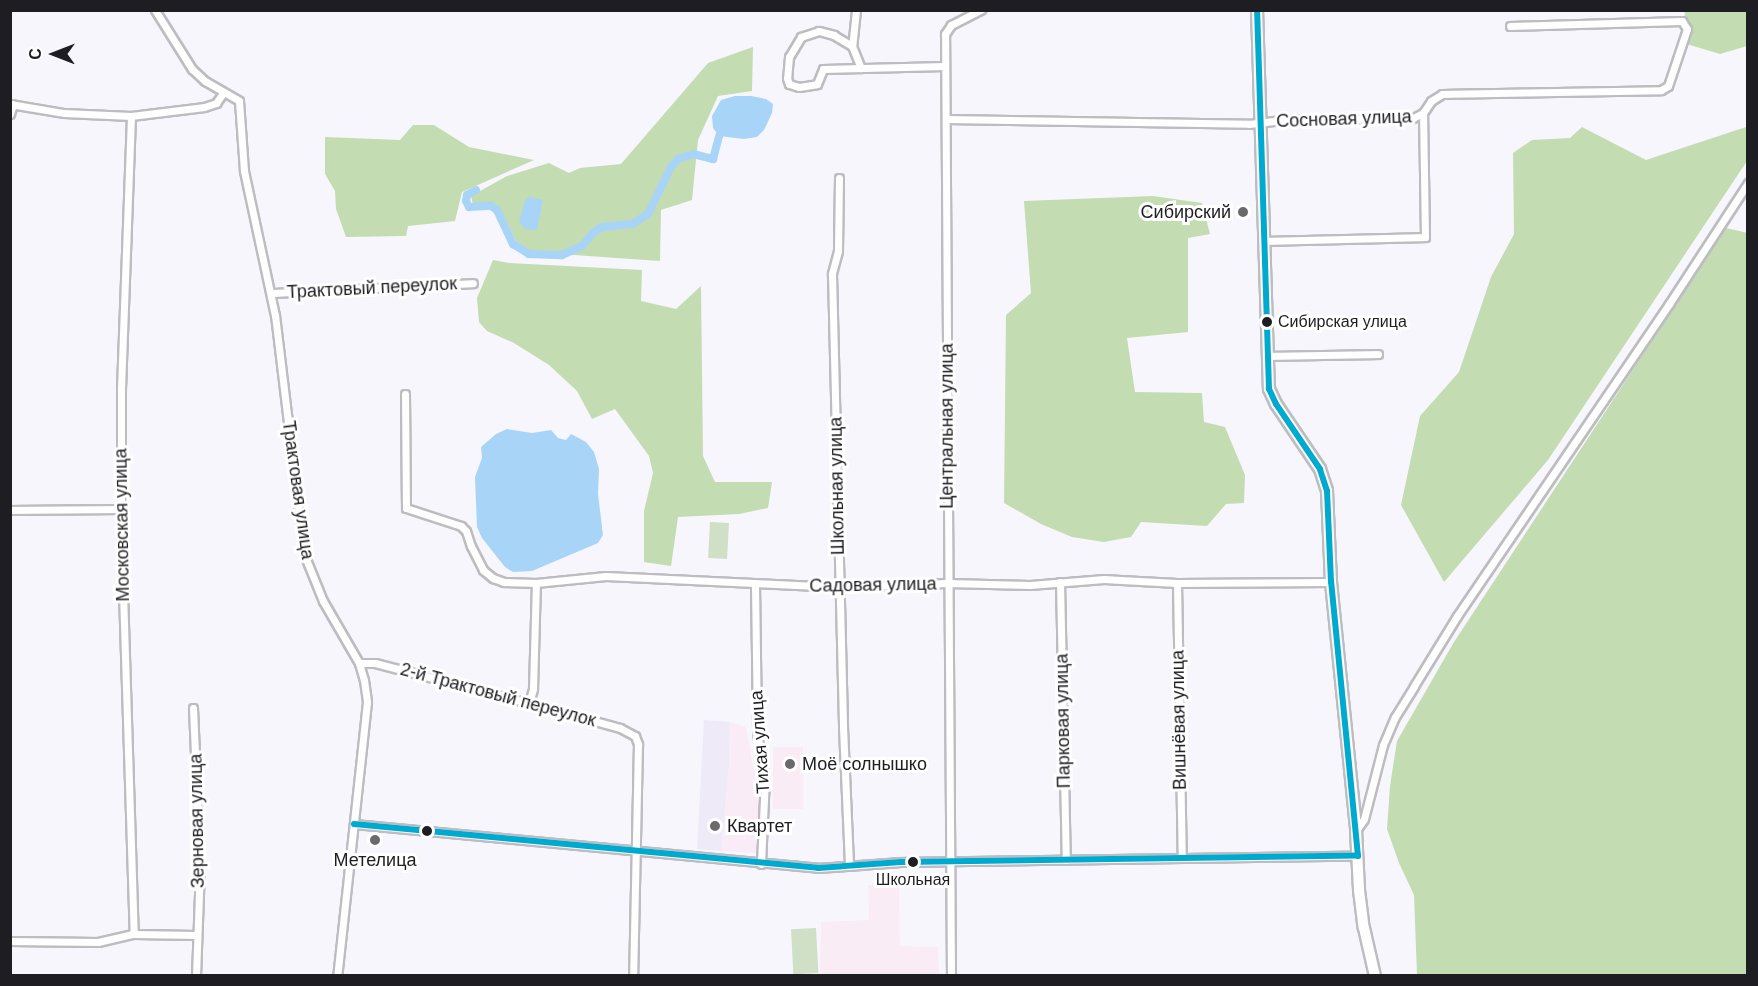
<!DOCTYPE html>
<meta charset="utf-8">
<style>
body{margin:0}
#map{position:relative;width:1758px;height:986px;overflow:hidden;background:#f7f6fc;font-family:Helvetica,sans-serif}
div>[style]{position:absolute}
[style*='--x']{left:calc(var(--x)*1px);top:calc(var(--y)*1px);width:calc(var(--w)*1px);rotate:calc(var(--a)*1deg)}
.commercial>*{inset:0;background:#f9ecf6}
.built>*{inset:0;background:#eeeaf8}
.education>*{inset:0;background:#faecf5;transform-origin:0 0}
.green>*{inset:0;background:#cfe0c6;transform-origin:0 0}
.forest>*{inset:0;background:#c3dcb2}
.water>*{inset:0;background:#a8d4f8}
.canal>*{height:8px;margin:-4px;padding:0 4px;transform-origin:4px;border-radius:4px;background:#a8d4f8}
.roads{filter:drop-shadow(2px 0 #bdbcc1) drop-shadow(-2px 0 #bdbcc1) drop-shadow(0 2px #bdbcc1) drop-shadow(0 -2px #bdbcc1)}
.street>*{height:7px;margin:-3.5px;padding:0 3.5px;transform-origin:3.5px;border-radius:3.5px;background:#fefeff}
.secondary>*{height:10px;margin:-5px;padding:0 5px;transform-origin:5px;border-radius:5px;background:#fefeff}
.bus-1>*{height:6px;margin:-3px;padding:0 3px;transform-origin:3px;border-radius:3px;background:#00a9ce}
.dots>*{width:16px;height:16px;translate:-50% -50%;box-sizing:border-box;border:3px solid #fff;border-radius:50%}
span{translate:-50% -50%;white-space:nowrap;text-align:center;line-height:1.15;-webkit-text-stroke:6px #fff;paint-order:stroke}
.bus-label{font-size:16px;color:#1e1d21}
.left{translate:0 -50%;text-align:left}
.street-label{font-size:18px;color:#1e1d21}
.poi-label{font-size:18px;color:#1e1d21}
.right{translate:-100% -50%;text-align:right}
.frame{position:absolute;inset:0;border:12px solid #1e1d21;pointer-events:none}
.north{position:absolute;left:24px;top:24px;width:60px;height:60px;-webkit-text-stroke:4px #fff;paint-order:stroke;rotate:270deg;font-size:16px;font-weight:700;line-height:24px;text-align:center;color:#1e1d21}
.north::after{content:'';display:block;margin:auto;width:21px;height:27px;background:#1e1d21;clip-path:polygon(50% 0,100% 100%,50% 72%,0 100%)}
</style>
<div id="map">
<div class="commercial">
<div style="clip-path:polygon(730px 722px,746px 727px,754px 771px,761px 779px,756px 853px,721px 851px,729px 765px)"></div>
</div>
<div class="built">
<div style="clip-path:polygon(704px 720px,730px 722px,729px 765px,721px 851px,697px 849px)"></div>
</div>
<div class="education">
<div style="left:773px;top:747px;width:30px;height:62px"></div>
<div style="clip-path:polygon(868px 885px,899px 885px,900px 946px,938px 947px,939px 975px,820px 975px,821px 922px,869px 920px)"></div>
</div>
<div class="green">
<div style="left:710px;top:522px;width:19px;height:36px;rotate:3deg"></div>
<div style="left:816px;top:928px;width:45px;height:25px;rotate:87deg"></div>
</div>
<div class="forest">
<div style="clip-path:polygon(1683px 11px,1747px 11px,1747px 46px,1720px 54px,1680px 42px,1685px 13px)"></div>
<div style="clip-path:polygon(753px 47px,752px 91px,718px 96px,698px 140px,692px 200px,661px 210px,660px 261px,531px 252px,516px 241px,499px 207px,473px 205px,471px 196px,507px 176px,549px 163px,569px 173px,580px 168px,621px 164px,708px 63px)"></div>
<div style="clip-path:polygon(1747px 122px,1747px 161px,1548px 460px,1444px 582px,1401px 505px,1420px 416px,1459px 372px,1491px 277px,1514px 234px,1513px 153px,1532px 140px,1570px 138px,1582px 127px,1646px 160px,1746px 127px)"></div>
<div style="clip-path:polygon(413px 125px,434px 125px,469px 147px,534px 160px,462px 192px,455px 221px,408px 226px,406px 236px,346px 237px,336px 209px,335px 191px,325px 174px,325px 137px,400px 140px)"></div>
<div style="clip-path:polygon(1153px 196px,1202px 203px,1210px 234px,1188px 238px,1188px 332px,1127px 338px,1135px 392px,1202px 393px,1204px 422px,1225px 427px,1245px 475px,1244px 503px,1226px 504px,1207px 526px,1141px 522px,1131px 537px,1104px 542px,1072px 537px,1041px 524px,1004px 503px,1006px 315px,1031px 293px,1024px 201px)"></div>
<div style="clip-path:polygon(1726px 228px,1748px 233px,1747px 975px,1417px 975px,1414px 895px,1399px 863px,1387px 829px,1390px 786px,1397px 741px,1454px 642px)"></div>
<div style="clip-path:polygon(493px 260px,509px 263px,642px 270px,641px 301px,676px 309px,701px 286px,703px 456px,715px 482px,772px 482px,768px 508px,739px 514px,678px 517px,671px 566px,644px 562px,644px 511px,653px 473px,649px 456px,615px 409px,592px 419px,577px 391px,549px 365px,514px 343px,487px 331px,479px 322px,477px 298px)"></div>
</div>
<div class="water">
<div style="clip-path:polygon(735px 96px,751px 96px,766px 99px,773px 104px,772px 113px,764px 130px,757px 137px,744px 139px,719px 136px,713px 128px,712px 116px,721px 100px)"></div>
<div style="clip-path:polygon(529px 197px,543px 200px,537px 230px,525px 229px,519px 222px,525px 200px)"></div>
<div style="clip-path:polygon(507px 429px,532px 433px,551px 430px,558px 438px,566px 440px,571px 434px,586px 442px,594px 452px,599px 469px,598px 494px,603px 535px,598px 543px,532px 571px,513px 572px,505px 567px,482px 538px,477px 527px,475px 477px,482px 458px,481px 447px,496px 434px)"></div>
</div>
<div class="canal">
<div style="--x:476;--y:190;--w:10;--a:151"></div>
<div style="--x:467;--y:195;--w:6;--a:99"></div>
<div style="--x:466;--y:201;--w:7;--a:63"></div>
<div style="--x:469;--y:207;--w:22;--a:-3"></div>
<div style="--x:491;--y:206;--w:7;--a:34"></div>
<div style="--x:497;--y:210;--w:38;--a:65"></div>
<div style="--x:513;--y:244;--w:19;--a:32"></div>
<div style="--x:529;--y:254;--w:33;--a:2"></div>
<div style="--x:562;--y:255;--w:22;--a:-24"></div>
<div style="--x:582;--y:246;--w:16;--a:-50"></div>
<div style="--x:592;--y:234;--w:12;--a:-35"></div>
<div style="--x:602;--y:227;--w:31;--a:-6"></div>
<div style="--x:633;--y:224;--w:18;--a:-34"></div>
<div style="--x:648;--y:214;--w:52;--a:-63.9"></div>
<div style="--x:671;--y:167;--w:11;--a:-49"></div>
<div style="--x:678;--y:159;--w:16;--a:-18"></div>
<div style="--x:693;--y:154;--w:21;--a:14"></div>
<div style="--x:713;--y:159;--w:24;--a:-75"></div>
</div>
<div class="roads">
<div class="street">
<div style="--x:155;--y:10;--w:70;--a:57.9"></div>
<div style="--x:192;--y:69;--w:18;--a:43"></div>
<div style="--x:205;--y:81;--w:39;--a:30"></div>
<div style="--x:239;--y:101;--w:70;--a:85.9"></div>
<div style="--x:244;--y:171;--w:147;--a:77.9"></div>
<div style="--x:275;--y:315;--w:241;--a:83.1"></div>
<div style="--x:304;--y:554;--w:51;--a:68"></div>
<div style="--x:323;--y:601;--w:72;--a:59.9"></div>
<div style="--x:359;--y:663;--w:18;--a:74"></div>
<div style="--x:364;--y:680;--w:22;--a:82"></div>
<div style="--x:367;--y:702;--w:276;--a:96.2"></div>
<div style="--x:856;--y:10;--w:36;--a:96"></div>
<div style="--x:852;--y:46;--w:24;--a:68"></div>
<div style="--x:852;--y:46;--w:21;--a:-149"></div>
<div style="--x:834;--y:35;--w:16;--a:-165"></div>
<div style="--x:819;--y:31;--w:19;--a:162"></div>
<div style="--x:801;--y:37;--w:23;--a:121"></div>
<div style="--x:789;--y:57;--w:21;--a:95"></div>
<div style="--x:787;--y:78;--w:6;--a:72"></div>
<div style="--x:789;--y:84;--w:10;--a:17"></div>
<div style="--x:799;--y:87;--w:18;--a:-9"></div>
<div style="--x:817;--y:84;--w:16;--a:-68"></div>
<div style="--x:823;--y:69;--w:122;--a:-1.4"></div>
<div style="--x:10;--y:104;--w:55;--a:9.5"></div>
<div style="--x:64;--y:113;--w:67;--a:2.6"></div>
<div style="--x:131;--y:116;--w:74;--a:-7"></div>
<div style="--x:204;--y:107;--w:13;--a:-18"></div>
<div style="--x:216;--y:103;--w:12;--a:-55"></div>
<div style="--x:10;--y:114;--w:10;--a:-73"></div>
<div style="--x:131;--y:116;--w:271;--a:92.1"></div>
<div style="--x:121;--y:387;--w:141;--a:90"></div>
<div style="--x:121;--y:528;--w:406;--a:88.2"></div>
<div style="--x:946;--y:119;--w:303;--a:0.9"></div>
<div style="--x:1249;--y:124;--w:31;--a:-7"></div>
<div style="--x:1280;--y:120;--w:133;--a:-0.9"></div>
<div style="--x:1413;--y:118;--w:11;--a:-27"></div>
<div style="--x:1423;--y:113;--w:14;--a:-56"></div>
<div style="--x:1431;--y:101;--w:13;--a:-32"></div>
<div style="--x:1442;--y:94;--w:219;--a:-1"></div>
<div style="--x:1661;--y:90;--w:8;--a:-30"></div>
<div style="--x:1668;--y:86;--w:60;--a:-71.6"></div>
<div style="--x:1687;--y:29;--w:9;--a:-122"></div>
<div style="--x:1682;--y:21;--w:172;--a:178.3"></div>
<div style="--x:839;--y:178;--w:73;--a:90.8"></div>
<div style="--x:838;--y:251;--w:24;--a:105"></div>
<div style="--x:832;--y:274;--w:453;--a:88.6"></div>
<div style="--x:843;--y:727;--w:139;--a:87.5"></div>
<div style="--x:1266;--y:241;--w:159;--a:-1.4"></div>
<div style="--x:1425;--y:237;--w:124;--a:-90.9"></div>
<div style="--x:271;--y:293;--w:202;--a:-2.8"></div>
<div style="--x:1268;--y:356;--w:110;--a:-1"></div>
<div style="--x:405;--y:394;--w:114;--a:89.5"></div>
<div style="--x:406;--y:508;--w:58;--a:18.1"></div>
<div style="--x:461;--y:526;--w:7;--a:45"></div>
<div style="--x:466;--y:531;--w:16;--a:72"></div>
<div style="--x:471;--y:546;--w:27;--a:63"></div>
<div style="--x:483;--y:570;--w:13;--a:39"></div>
<div style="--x:493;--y:578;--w:12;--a:20"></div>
<div style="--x:504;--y:582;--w:32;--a:2"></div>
<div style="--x:10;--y:510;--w:111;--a:-0.5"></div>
<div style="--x:1060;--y:582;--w:278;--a:88.8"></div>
<div style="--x:1177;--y:583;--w:274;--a:89"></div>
<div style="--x:755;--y:584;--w:149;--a:89.2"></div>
<div style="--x:757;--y:733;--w:46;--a:79.9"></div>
<div style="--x:765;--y:778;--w:86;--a:92.7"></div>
<div style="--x:359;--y:663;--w:16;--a:0"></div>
<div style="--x:375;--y:663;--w:159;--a:14.6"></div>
<div style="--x:529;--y:703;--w:94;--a:15.4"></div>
<div style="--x:620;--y:728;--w:17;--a:28"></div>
<div style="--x:635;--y:736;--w:9;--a:69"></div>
<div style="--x:638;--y:744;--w:232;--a:91.2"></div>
<div style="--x:529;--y:703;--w:15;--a:-74"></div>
<div style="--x:533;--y:689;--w:106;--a:-88.4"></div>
<div style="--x:536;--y:583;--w:70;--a:-5.7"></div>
<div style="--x:606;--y:576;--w:233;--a:2.7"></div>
<div style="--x:839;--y:587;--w:108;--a:-2.1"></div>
<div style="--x:947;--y:583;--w:83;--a:1.4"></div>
<div style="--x:1030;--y:585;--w:74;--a:-4.6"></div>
<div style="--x:1104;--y:579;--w:73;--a:3.1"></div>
<div style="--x:1177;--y:583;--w:154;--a:-0.4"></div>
<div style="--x:193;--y:708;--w:159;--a:87.5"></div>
<div style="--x:200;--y:867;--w:109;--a:92.1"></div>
<div style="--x:354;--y:824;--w:466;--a:5.4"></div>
<div style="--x:818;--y:868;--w:83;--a:-4.1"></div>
<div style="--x:901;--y:862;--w:457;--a:-0.8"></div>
<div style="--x:1357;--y:829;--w:12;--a:-55"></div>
<div style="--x:1364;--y:819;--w:76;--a:-75.6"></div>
<div style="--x:1383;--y:745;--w:30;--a:-67"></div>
<div style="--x:1395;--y:717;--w:36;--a:-58"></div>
<div style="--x:1414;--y:686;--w:82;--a:-58.4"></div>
<div style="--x:1457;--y:616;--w:377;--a:-55.8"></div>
<div style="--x:1669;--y:304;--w:145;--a:-56.9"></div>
<div style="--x:10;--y:941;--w:88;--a:0.7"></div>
<div style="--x:98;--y:942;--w:37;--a:-13"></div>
<div style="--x:134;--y:934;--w:63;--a:0.9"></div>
<div style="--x:951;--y:976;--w:942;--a:-90.36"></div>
<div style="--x:945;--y:34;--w:11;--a:-56"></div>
<div style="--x:951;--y:25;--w:34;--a:-27"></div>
</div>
<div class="secondary">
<div style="--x:1257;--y:10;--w:379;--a:88.2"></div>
<div style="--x:1269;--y:389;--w:17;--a:65"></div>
<div style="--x:1276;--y:404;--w:78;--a:55.9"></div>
<div style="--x:1320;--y:469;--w:23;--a:72"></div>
<div style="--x:1327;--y:491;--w:91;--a:87.5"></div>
<div style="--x:1331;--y:582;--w:249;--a:84.2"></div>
<div style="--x:1356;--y:830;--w:60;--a:87.1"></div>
<div style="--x:1359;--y:890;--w:38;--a:83"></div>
<div style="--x:1364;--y:928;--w:49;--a:77.1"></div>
</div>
</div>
<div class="bus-1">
<div style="--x:354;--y:824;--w:466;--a:5.4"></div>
<div style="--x:818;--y:868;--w:83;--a:-4.1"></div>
<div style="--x:901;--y:862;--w:457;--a:-0.8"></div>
<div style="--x:1358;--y:856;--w:275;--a:-95.6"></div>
<div style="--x:1331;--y:582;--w:91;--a:-92.5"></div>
<div style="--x:1327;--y:491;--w:23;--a:-108"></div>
<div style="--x:1320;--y:469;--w:78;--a:-124.1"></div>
<div style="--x:1276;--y:404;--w:17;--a:-115"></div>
<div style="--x:1269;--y:389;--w:379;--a:-91.8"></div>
</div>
<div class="dots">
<div style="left:1243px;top:212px;background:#6a696e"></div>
<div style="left:1267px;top:322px;background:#1e1d21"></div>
<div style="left:790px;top:764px;background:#6a696e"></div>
<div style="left:715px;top:826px;background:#6a696e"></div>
<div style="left:427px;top:831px;background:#1e1d21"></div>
<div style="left:375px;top:840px;background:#6a696e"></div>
<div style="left:913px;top:862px;background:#1e1d21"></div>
</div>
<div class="bus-label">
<span class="left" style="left:1278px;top:322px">Сибирская улица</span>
<span style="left:913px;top:880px">Школьная</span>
</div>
<div class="street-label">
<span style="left:1344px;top:119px;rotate:-2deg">Сосновая улица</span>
<span style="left:372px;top:288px;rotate:-3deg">Трактовый переулок</span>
<span style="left:947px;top:426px;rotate:-90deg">Центральная улица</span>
<span style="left:837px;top:486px;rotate:-91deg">Школьная улица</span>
<span style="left:298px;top:490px;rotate:82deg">Трактовая улица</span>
<span style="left:122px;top:525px;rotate:-91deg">Московская улица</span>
<span style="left:873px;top:585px;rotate:-1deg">Садовая улица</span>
<span style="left:498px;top:695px;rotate:15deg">2-й Трактовый переулок</span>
<span style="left:1179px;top:720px;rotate:-91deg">Вишнёвая улица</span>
<span style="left:1063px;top:721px;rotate:-91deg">Парковая улица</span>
<span style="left:760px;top:742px;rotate:-94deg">Тихая улица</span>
<span style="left:197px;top:821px;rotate:-91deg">Зерновая улица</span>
</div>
<div class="poi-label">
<span class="right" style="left:1231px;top:212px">Сибирский</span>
<span class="left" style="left:802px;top:764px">Моё солнышко</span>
<span class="left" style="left:727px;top:826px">Квартет</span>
<span style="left:375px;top:860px">Метелица</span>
</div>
<div class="frame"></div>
<div class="north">С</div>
</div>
